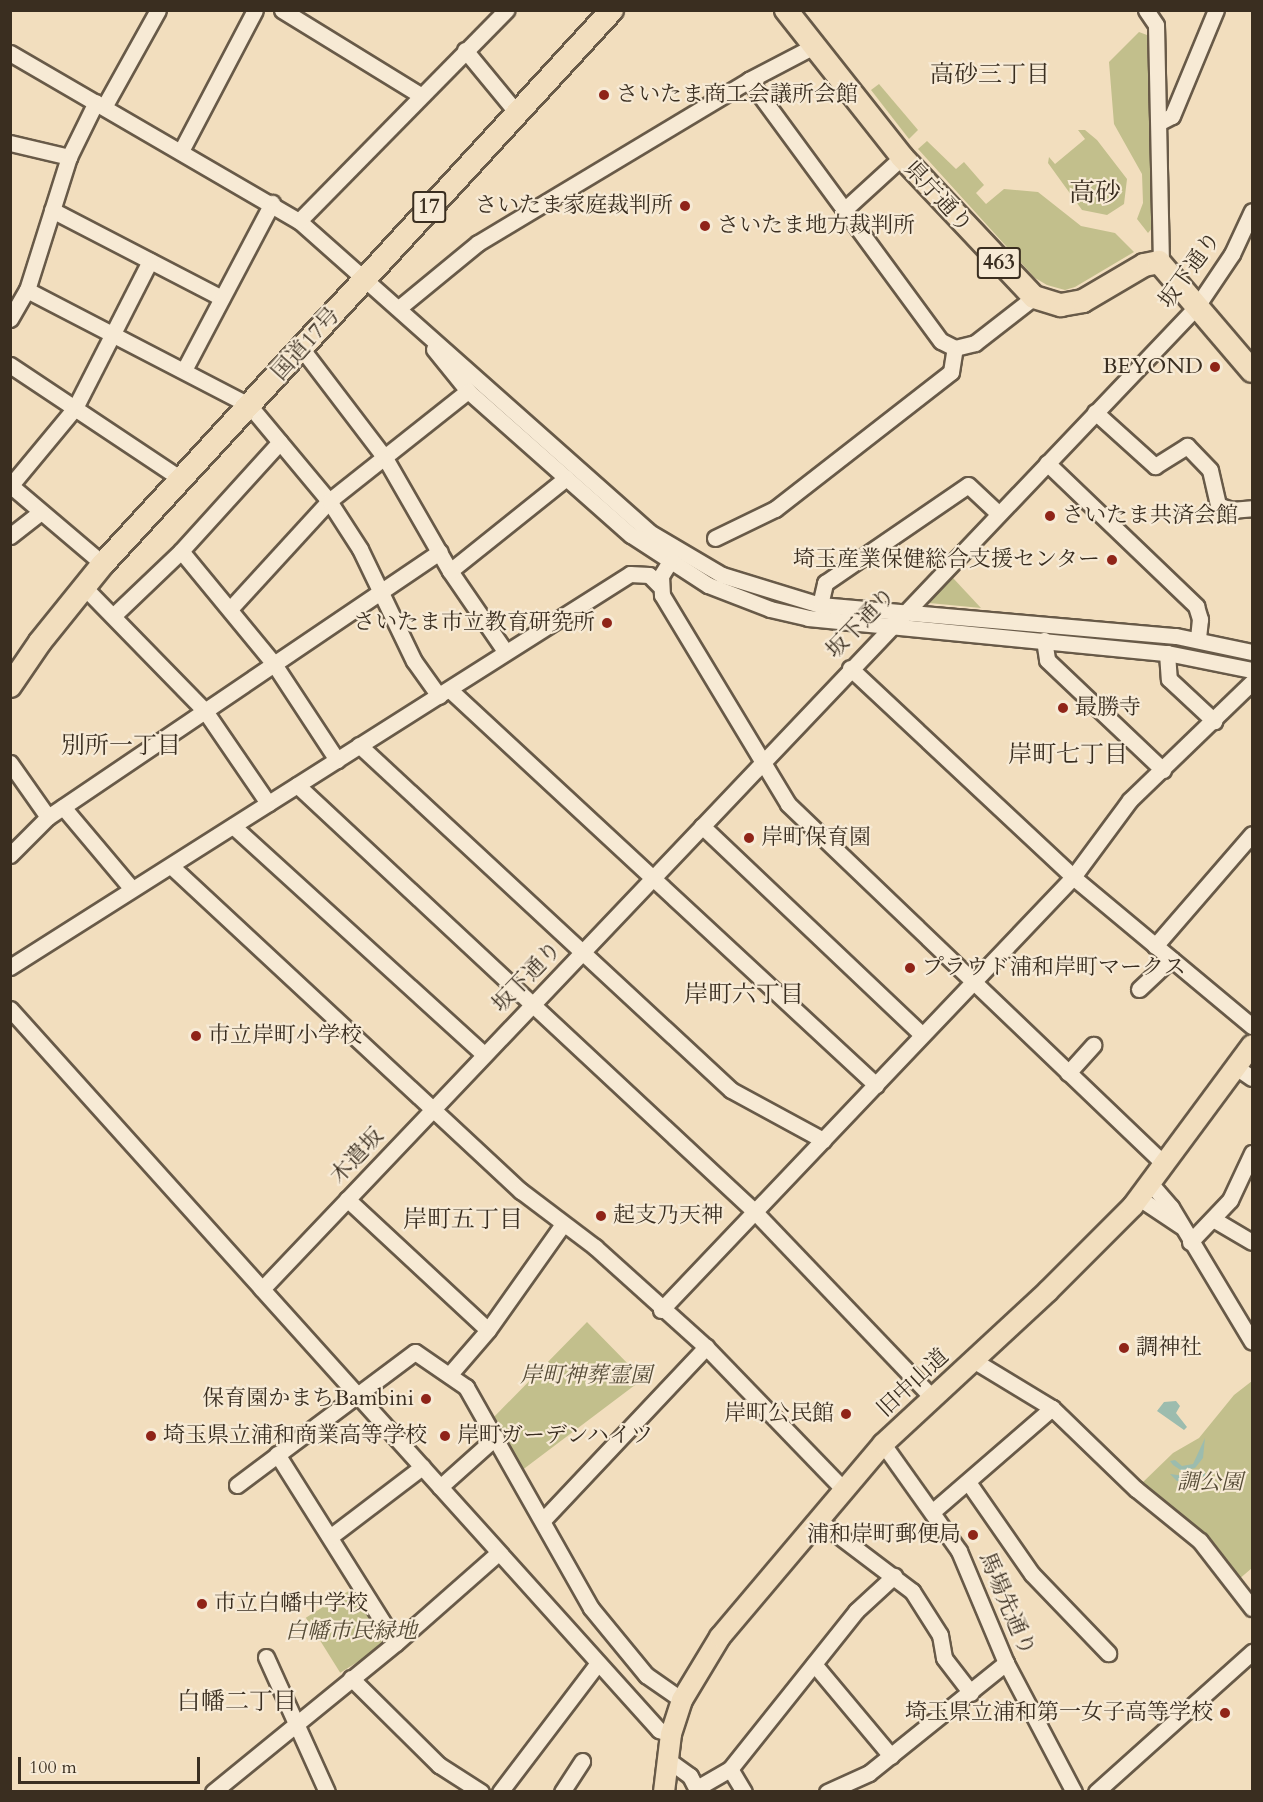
<!DOCTYPE html>
<meta charset="utf-8">
<style>
body{margin:0}
#map{position:relative;width:1263px;height:1802px;overflow:hidden;background:#f2debe;font-family:Cardo,"Noto Serif JP",serif}
div>[style]{position:absolute}
[style*='--x']{left:calc(var(--x)*1px);top:calc(var(--y)*1px);width:calc(var(--w)*1px);rotate:calc(var(--a)*1deg)}
.green>*{inset:0;background:#c2bf8c;transform-origin:0 0}
.water>*{inset:0;background:#9cbcae}
.roads{filter:drop-shadow(2px 0 #685a48) drop-shadow(-2px 0 #685a48) drop-shadow(0 2px #685a48) drop-shadow(0 -2px #685a48)}
.minor>*{height:15px;margin:-7.5px;padding:0 7.5px;transform-origin:7.5px;border-radius:7.5px;background:#f7ead5}
.major>*{height:20px;margin:-10px;padding:0 10px;transform-origin:10px;border-radius:10px;background:#f2debe}
.highway>*{height:22px;margin:-11px;padding:0 11px;transform-origin:11px;border-radius:11px;background:#f2debe}
.dots>*{width:16px;height:16px;translate:-50% -50%;box-sizing:border-box;border:3px solid #f7ead5;border-radius:50%}
span{translate:-50% -50%;white-space:nowrap;text-align:center;line-height:1.15;-webkit-text-stroke:4.5px #f7ead5;paint-order:stroke}
.shield-label span{padding:2px 4px;background:#f7ead5;border:2px solid;border-radius:4px;-webkit-text-stroke-width:0}
.shield-label{font-size:21px;color:#3a2e20;font-weight:700}
.poi-label{font-size:22px;color:#3a2e20}
.left{translate:0 -50%;text-align:left}
.right{translate:-100% -50%;text-align:right}
.street-label{font-size:22px;color:#3a2e20}
.park-label{font-size:22px;color:#554b36;font-style:italic}
.neighbourhood-label{font-size:24px;color:#3a2e20}
.quarter-label{font-size:26px;color:#3a2e20}
.frame{position:absolute;inset:0;border:12px solid #3a2e20;pointer-events:none}
.scale{position:absolute;left:18px;top:1757px;width:182px;height:27px;box-sizing:border-box;border:3px solid #3a2e20;border-top:0;padding-left:8px;font-size:18px;line-height:21px;white-space:nowrap;color:#3a2e20;-webkit-text-stroke:4px #f7ead5;paint-order:stroke}
</style>
<div id="map">
<div class="green">
<div style="clip-path:polygon(1139px 32px,1147px 35px,1153px 227px,1148px 233px,1137px 219px,1143px 203px,1142px 174px,1114px 124px,1109px 62px)"></div>
<div style="clip-path:polygon(879px 84px,918px 130px,909px 139px,871px 90px)"></div>
<div style="clip-path:polygon(1078px 130px,1085px 130px,1097px 140px,1127px 179px,1124px 204px,1107px 215px,1082px 210px,1048px 163px,1049px 157px,1055px 164px,1085px 139px)"></div>
<div style="clip-path:polygon(927px 141px,956px 169px,964px 162px,984px 185px,976px 193px,986px 204px,1004px 189px,1038px 192px,1081px 226px,1115px 233px,1134px 252px,1075px 287px,1065px 290px,1047px 285px,1035px 278px,918px 149px)"></div>
<div style="clip-path:polygon(949px 578px,953px 578px,981px 608px,929px 603px)"></div>
<div style="clip-path:polygon(587px 1322px,632px 1368px,629px 1373px,639px 1382px,521px 1471px,492px 1419px)"></div>
<div style="clip-path:polygon(1252px 1381px,1252px 1568px,1238px 1580px,1201px 1532px,1140px 1485px,1173px 1453px,1199px 1438px,1234px 1395px)"></div>
<div style="left:355px;top:1587px;width:65px;height:58px;rotate:58deg"></div>
</div>
<div class="water">
<div style="clip-path:polygon(1176px 1401px,1180px 1406px,1176px 1413px,1187px 1427px,1184px 1430px,1157px 1411px,1164px 1402px)"></div>
<div style="clip-path:polygon(1205px 1438px,1203px 1458px,1195px 1468px,1182px 1471px,1173px 1465px,1170px 1461px,1175px 1460px,1182px 1466px,1193px 1464px)"></div>
<div style="clip-path:polygon(1205px 1471px,1205px 1476px,1186px 1482px,1177px 1481px,1170px 1474px,1192px 1477px)"></div>
</div>
<div class="roads">
<div class="minor">
<div style="--x:282;--y:10;--w:162;--a:31.6"></div>
<div style="--x:1146;--y:10;--w:18;--a:56"></div>
<div style="--x:1156;--y:25;--w:238;--a:88.8"></div>
<div style="--x:465;--y:50;--w:82;--a:50.5"></div>
<div style="--x:10;--y:53;--w:334;--a:30.2"></div>
<div style="--x:299;--y:221;--w:468;--a:41.6"></div>
<div style="--x:649;--y:532;--w:85;--a:30.5"></div>
<div style="--x:722;--y:575;--w:102;--a:17"></div>
<div style="--x:820;--y:605;--w:357;--a:5"></div>
<div style="--x:1176;--y:636;--w:78;--a:11.9"></div>
<div style="--x:749;--y:80;--w:324;--a:53.7"></div>
<div style="--x:941;--y:341;--w:16;--a:27"></div>
<div style="--x:955;--y:348;--w:21;--a:-14"></div>
<div style="--x:975;--y:343;--w:75;--a:-37.9"></div>
<div style="--x:104;--y:107;--w:111;--a:-60.9"></div>
<div style="--x:1160;--y:122;--w:13;--a:-27"></div>
<div style="--x:1172;--y:116;--w:115;--a:-67.5"></div>
<div style="--x:10;--y:143;--w:61;--a:13.3"></div>
<div style="--x:181;--y:151;--w:159;--a:-62.3"></div>
<div style="--x:52;--y:210;--w:191;--a:27.4"></div>
<div style="--x:844;--y:210;--w:79;--a:-42.4"></div>
<div style="--x:299;--y:221;--w:296;--a:-45.5"></div>
<div style="--x:27;--y:290;--w:250;--a:27.4"></div>
<div style="--x:249;--y:405;--w:125;--a:50.2"></div>
<div style="--x:329;--y:501;--w:57;--a:57.1"></div>
<div style="--x:360;--y:549;--w:124;--a:64.3"></div>
<div style="--x:414;--y:661;--w:43;--a:54.5"></div>
<div style="--x:400;--y:307;--w:101;--a:-39.4"></div>
<div style="--x:478;--y:243;--w:316;--a:-31"></div>
<div style="--x:749;--y:80;--w:71;--a:-27.6"></div>
<div style="--x:10;--y:319;--w:34;--a:-60"></div>
<div style="--x:27;--y:290;--w:139;--a:-72.5"></div>
<div style="--x:69;--y:157;--w:61;--a:-63.9"></div>
<div style="--x:302;--y:349;--w:137;--a:52.7"></div>
<div style="--x:385;--y:458;--w:130;--a:60.1"></div>
<div style="--x:450;--y:571;--w:97;--a:55.5"></div>
<div style="--x:434;--y:349;--w:54;--a:51"></div>
<div style="--x:468;--y:391;--w:217;--a:41.5"></div>
<div style="--x:631;--y:535;--w:92;--a:33"></div>
<div style="--x:708;--y:585;--w:66;--a:21.2"></div>
<div style="--x:770;--y:609;--w:39;--a:13"></div>
<div style="--x:808;--y:618;--w:361;--a:5.6"></div>
<div style="--x:1167;--y:653;--w:87;--a:11.3"></div>
<div style="--x:10;--y:365;--w:206;--a:33.7"></div>
<div style="--x:184;--y:370;--w:189;--a:-62.2"></div>
<div style="--x:1095;--y:412;--w:81;--a:42"></div>
<div style="--x:1155;--y:466;--w:38;--a:-32"></div>
<div style="--x:1187;--y:446;--w:33;--a:46"></div>
<div style="--x:1210;--y:470;--w:36;--a:77"></div>
<div style="--x:1218;--y:505;--w:14;--a:21"></div>
<div style="--x:1231;--y:510;--w:21;--a:-5"></div>
<div style="--x:1047;--y:463;--w:207;--a:43.8"></div>
<div style="--x:1196;--y:606;--w:14;--a:73"></div>
<div style="--x:1200;--y:619;--w:20;--a:96"></div>
<div style="--x:10;--y:485;--w:122;--a:40.3"></div>
<div style="--x:11;--y:485;--w:100;--a:-50.3"></div>
<div style="--x:75;--y:408;--w:165;--a:-63"></div>
<div style="--x:10;--y:536;--w:39;--a:-38"></div>
<div style="--x:715;--y:538;--w:67;--a:-25.8"></div>
<div style="--x:775;--y:509;--w:223;--a:-37.9"></div>
<div style="--x:951;--y:372;--w:24;--a:-81"></div>
<div style="--x:181;--y:551;--w:146;--a:50.5"></div>
<div style="--x:274;--y:664;--w:115;--a:56.7"></div>
<div style="--x:669;--y:563;--w:15;--a:122"></div>
<div style="--x:661;--y:576;--w:19;--a:87"></div>
<div style="--x:662;--y:595;--w:244;--a:58.9"></div>
<div style="--x:788;--y:804;--w:521;--a:43.75"></div>
<div style="--x:450;--y:571;--w:149;--a:-38.7"></div>
<div style="--x:84;--y:587;--w:173;--a:45.7"></div>
<div style="--x:205;--y:711;--w:112;--a:55.6"></div>
<div style="--x:820;--y:605;--w:23;--a:-77"></div>
<div style="--x:825;--y:583;--w:173;--a:-34.4"></div>
<div style="--x:968;--y:485;--w:42;--a:43.1"></div>
<div style="--x:230;--y:609;--w:147;--a:-47.5"></div>
<div style="--x:329;--y:501;--w:177;--a:-38.4"></div>
<div style="--x:113;--y:616;--w:94;--a:-43.7"></div>
<div style="--x:181;--y:551;--w:147;--a:-47.8"></div>
<div style="--x:1044;--y:640;--w:20;--a:81"></div>
<div style="--x:1047;--y:660;--w:160;--a:43.5"></div>
<div style="--x:1167;--y:653;--w:26;--a:86"></div>
<div style="--x:1169;--y:679;--w:62;--a:43"></div>
<div style="--x:850;--y:668;--w:306;--a:43.1"></div>
<div style="--x:1073;--y:877;--w:233;--a:39.8"></div>
<div style="--x:450;--y:690;--w:581;--a:42.84"></div>
<div style="--x:359;--y:745;--w:507;--a:42.84"></div>
<div style="--x:731;--y:1090;--w:105;--a:28.5"></div>
<div style="--x:10;--y:763;--w:66;--a:54.9"></div>
<div style="--x:297;--y:785;--w:626;--a:42.99"></div>
<div style="--x:755;--y:1212;--w:256;--a:46.3"></div>
<div style="--x:63;--y:807;--w:107;--a:49.9"></div>
<div style="--x:233;--y:826;--w:339;--a:42.3"></div>
<div style="--x:702;--y:826;--w:303;--a:43.5"></div>
<div style="--x:10;--y:855;--w:54;--a:-45"></div>
<div style="--x:48;--y:817;--w:473;--a:-34.1"></div>
<div style="--x:171;--y:866;--w:478;--a:42.9"></div>
<div style="--x:521;--y:1191;--w:93;--a:37.1"></div>
<div style="--x:595;--y:1247;--w:149;--a:42"></div>
<div style="--x:706;--y:1347;--w:199;--a:46"></div>
<div style="--x:1155;--y:946;--w:148;--a:-49.1"></div>
<div style="--x:10;--y:967;--w:734;--a:-32.37"></div>
<div style="--x:630;--y:574;--w:19;--a:3"></div>
<div style="--x:649;--y:575;--w:14;--a:45"></div>
<div style="--x:1139;--y:989;--w:44;--a:-43.2"></div>
<div style="--x:10;--y:1009;--w:970;--a:48.01"></div>
<div style="--x:659;--y:1730;--w:13;--a:18"></div>
<div style="--x:1236;--y:1067;--w:19;--a:35"></div>
<div style="--x:1068;--y:1073;--w:38;--a:-48"></div>
<div style="--x:1150;--y:1183;--w:32;--a:49"></div>
<div style="--x:1171;--y:1207;--w:157;--a:59"></div>
<div style="--x:1139;--y:1198;--w:50;--a:33.7"></div>
<div style="--x:347;--y:1199;--w:192;--a:42.9"></div>
<div style="--x:1213;--y:1219;--w:45;--a:30.5"></div>
<div style="--x:1190;--y:1242;--w:58;--a:-46.4"></div>
<div style="--x:1230;--y:1200;--w:52;--a:-64.9"></div>
<div style="--x:262;--y:1289;--w:1357;--a:-46.43"></div>
<div style="--x:1197;--y:306;--w:63;--a:-56.1"></div>
<div style="--x:1232;--y:254;--w:47;--a:-65.1"></div>
<div style="--x:661;--y:1310;--w:598;--a:-46.42"></div>
<div style="--x:1073;--y:877;--w:96;--a:-53.5"></div>
<div style="--x:1130;--y:800;--w:170;--a:-44"></div>
<div style="--x:973;--y:1360;--w:92;--a:31.3"></div>
<div style="--x:1052;--y:1408;--w:117;--a:44"></div>
<div style="--x:1136;--y:1489;--w:82;--a:39.1"></div>
<div style="--x:1200;--y:1541;--w:85;--a:52.2"></div>
<div style="--x:450;--y:1374;--w:58;--a:-49.2"></div>
<div style="--x:488;--y:1330;--w:130;--a:-54.7"></div>
<div style="--x:883;--y:1444;--w:131;--a:54.6"></div>
<div style="--x:959;--y:1551;--w:121;--a:67.2"></div>
<div style="--x:1006;--y:1663;--w:146;--a:62.2"></div>
<div style="--x:277;--y:1454;--w:223;--a:57.8"></div>
<div style="--x:968;--y:1482;--w:112;--a:55.2"></div>
<div style="--x:1032;--y:1574;--w:110;--a:46.1"></div>
<div style="--x:237;--y:1485;--w:222;--a:-36.8"></div>
<div style="--x:415;--y:1352;--w:62;--a:34.5"></div>
<div style="--x:466;--y:1387;--w:254;--a:60.5"></div>
<div style="--x:591;--y:1608;--w:87;--a:50.6"></div>
<div style="--x:646;--y:1675;--w:44;--a:34.8"></div>
<div style="--x:440;--y:1487;--w:75;--a:-41.8"></div>
<div style="--x:932;--y:1512;--w:159;--a:-40.9"></div>
<div style="--x:543;--y:1520;--w:238;--a:-46.7"></div>
<div style="--x:818;--y:1520;--w:118;--a:37.1"></div>
<div style="--x:912;--y:1591;--w:52;--a:57.5"></div>
<div style="--x:940;--y:1635;--w:23;--a:80"></div>
<div style="--x:944;--y:1658;--w:44;--a:52.4"></div>
<div style="--x:330;--y:1537;--w:116;--a:-37.3"></div>
<div style="--x:266;--y:1657;--w:148;--a:65.7"></div>
<div style="--x:814;--y:1664;--w:120;--a:50.1"></div>
<div style="--x:351;--y:1678;--w:124;--a:44.7"></div>
<div style="--x:439;--y:1765;--w:50;--a:32.7"></div>
<div style="--x:668;--y:1760;--w:27;--a:36"></div>
<div style="--x:690;--y:1776;--w:18;--a:63"></div>
<div style="--x:697;--y:1788;--w:38;--a:-30"></div>
<div style="--x:213;--y:1792;--w:236;--a:-39.2"></div>
<div style="--x:396;--y:1643;--w:136;--a:-41.4"></div>
<div style="--x:500;--y:1792;--w:162;--a:-52.8"></div>
<div style="--x:562;--y:1792;--w:37;--a:-57"></div>
<div style="--x:744;--y:1792;--w:27;--a:-121"></div>
<div style="--x:730;--y:1769;--w:202;--a:-51.4"></div>
<div style="--x:856;--y:1611;--w:52;--a:-42.6"></div>
<div style="--x:827;--y:1792;--w:46;--a:-24.3"></div>
<div style="--x:869;--y:1773;--w:176;--a:-38.8"></div>
<div style="--x:1096;--y:1792;--w:210;--a:-41.9"></div>
</div>
<div class="major">
<div style="--x:664;--y:1792;--w:58;--a:-83.1"></div>
<div style="--x:671;--y:1734;--w:36;--a:-72"></div>
<div style="--x:682;--y:1700;--w:74;--a:-58.9"></div>
<div style="--x:720;--y:1637;--w:253;--a:-49.8"></div>
<div style="--x:883;--y:1444;--w:225;--a:-42.8"></div>
<div style="--x:1048;--y:1291;--w:120;--a:-45"></div>
<div style="--x:1133;--y:1206;--w:200;--a:-53.5"></div>
</div>
<div class="highway">
<div style="--x:786;--y:10;--w:187;--a:51.7"></div>
<div style="--x:902;--y:157;--w:192;--a:46.7"></div>
<div style="--x:1034;--y:297;--w:28;--a:17"></div>
<div style="--x:1061;--y:305;--w:22;--a:-10"></div>
<div style="--x:1083;--y:301;--w:71;--a:-30.5"></div>
<div style="--x:1144;--y:265;--w:15;--a:-11"></div>
<div style="--x:1159;--y:262;--w:143;--a:49.5"></div>
<div style="--x:10;--y:686;--w:53;--a:-55.7"></div>
<div style="--x:40;--y:642;--w:100;--a:-51.1"></div>
<div style="--x:103;--y:564;--w:752;--a:-47.42"></div>
</div>
</div>
<div class="dots">
<div style="left:604px;top:95px;background:#8f2418"></div>
<div style="left:685px;top:206px;background:#8f2418"></div>
<div style="left:705px;top:226px;background:#8f2418"></div>
<div style="left:1215px;top:367px;background:#8f2418"></div>
<div style="left:1050px;top:516px;background:#8f2418"></div>
<div style="left:1112px;top:560px;background:#8f2418"></div>
<div style="left:607px;top:623px;background:#8f2418"></div>
<div style="left:1063px;top:708px;background:#8f2418"></div>
<div style="left:749px;top:838px;background:#8f2418"></div>
<div style="left:910px;top:968px;background:#8f2418"></div>
<div style="left:196px;top:1036px;background:#8f2418"></div>
<div style="left:601px;top:1216px;background:#8f2418"></div>
<div style="left:1124px;top:1348px;background:#8f2418"></div>
<div style="left:426px;top:1399px;background:#8f2418"></div>
<div style="left:846px;top:1414px;background:#8f2418"></div>
<div style="left:151px;top:1436px;background:#8f2418"></div>
<div style="left:445px;top:1436px;background:#8f2418"></div>
<div style="left:973px;top:1535px;background:#8f2418"></div>
<div style="left:202px;top:1604px;background:#8f2418"></div>
<div style="left:1225px;top:1713px;background:#8f2418"></div>
</div>
<div class="shield-label">
<span style="left:429px;top:207px">17</span>
<span style="left:999px;top:263px">463</span>
</div>
<div class="poi-label">
<span class="left" style="left:616px;top:95px">さいたま商工会議所会館</span>
<span class="right" style="left:673px;top:206px">さいたま家庭裁判所</span>
<span class="left" style="left:717px;top:226px">さいたま地方裁判所</span>
<span class="right" style="left:1203px;top:367px">BEYOND</span>
<span class="left" style="left:1062px;top:516px">さいたま共済会館</span>
<span class="right" style="left:1100px;top:560px">埼玉産業保健総合支援センター</span>
<span class="right" style="left:595px;top:623px">さいたま市立教育研究所</span>
<span class="left" style="left:1075px;top:708px">最勝寺</span>
<span class="left" style="left:761px;top:838px">岸町保育園</span>
<span class="left" style="left:922px;top:968px">プラウド浦和岸町マークス</span>
<span class="left" style="left:208px;top:1036px">市立岸町小学校</span>
<span class="left" style="left:613px;top:1216px">起支乃天神</span>
<span class="left" style="left:1136px;top:1348px">調神社</span>
<span class="right" style="left:414px;top:1399px">保育園かまちBambini</span>
<span class="right" style="left:834px;top:1414px">岸町公民館</span>
<span class="left" style="left:163px;top:1436px">埼玉県立浦和商業高等学校</span>
<span class="left" style="left:457px;top:1436px">岸町ガーデンハイツ</span>
<span class="right" style="left:961px;top:1535px">浦和岸町郵便局</span>
<span class="left" style="left:214px;top:1604px">市立白幡中学校</span>
<span class="right" style="left:1213px;top:1713px">埼玉県立浦和第一女子高等学校</span>
</div>
<div class="street-label">
<span style="left:938px;top:197px;rotate:47deg">県庁通り</span>
<span style="left:1190px;top:270px;rotate:-54deg">坂下通り</span>
<span style="left:306px;top:344px;rotate:-48deg">国道17号</span>
<span style="left:861px;top:623px;rotate:-46deg">坂下通り</span>
<span style="left:527px;top:977px;rotate:-46deg">坂下通り</span>
<span style="left:357px;top:1156px;rotate:-47deg">木遣坂</span>
<span style="left:913px;top:1383px;rotate:-43deg">旧中山道</span>
<span style="left:1007px;top:1604px;rotate:67deg">馬場先通り</span>
</div>
<div class="park-label">
<span style="left:586px;top:1376px">岸町神葬霊園</span>
<span style="left:1210px;top:1483px">調公園</span>
<span style="left:351px;top:1632px">白幡市民緑地</span>
</div>
<div class="neighbourhood-label">
<span style="left:990px;top:75px">高砂三丁目</span>
<span style="left:121px;top:746px">別所一丁目</span>
<span style="left:1068px;top:755px">岸町七丁目</span>
<span style="left:744px;top:995px">岸町六丁目</span>
<span style="left:463px;top:1220px">岸町五丁目</span>
<span style="left:237px;top:1702px">白幡二丁目</span>
</div>
<div class="quarter-label">
<span style="left:1095px;top:193px">高砂</span>
</div>
<div class="frame"></div>
<div class="scale">100 m</div>
</div>
